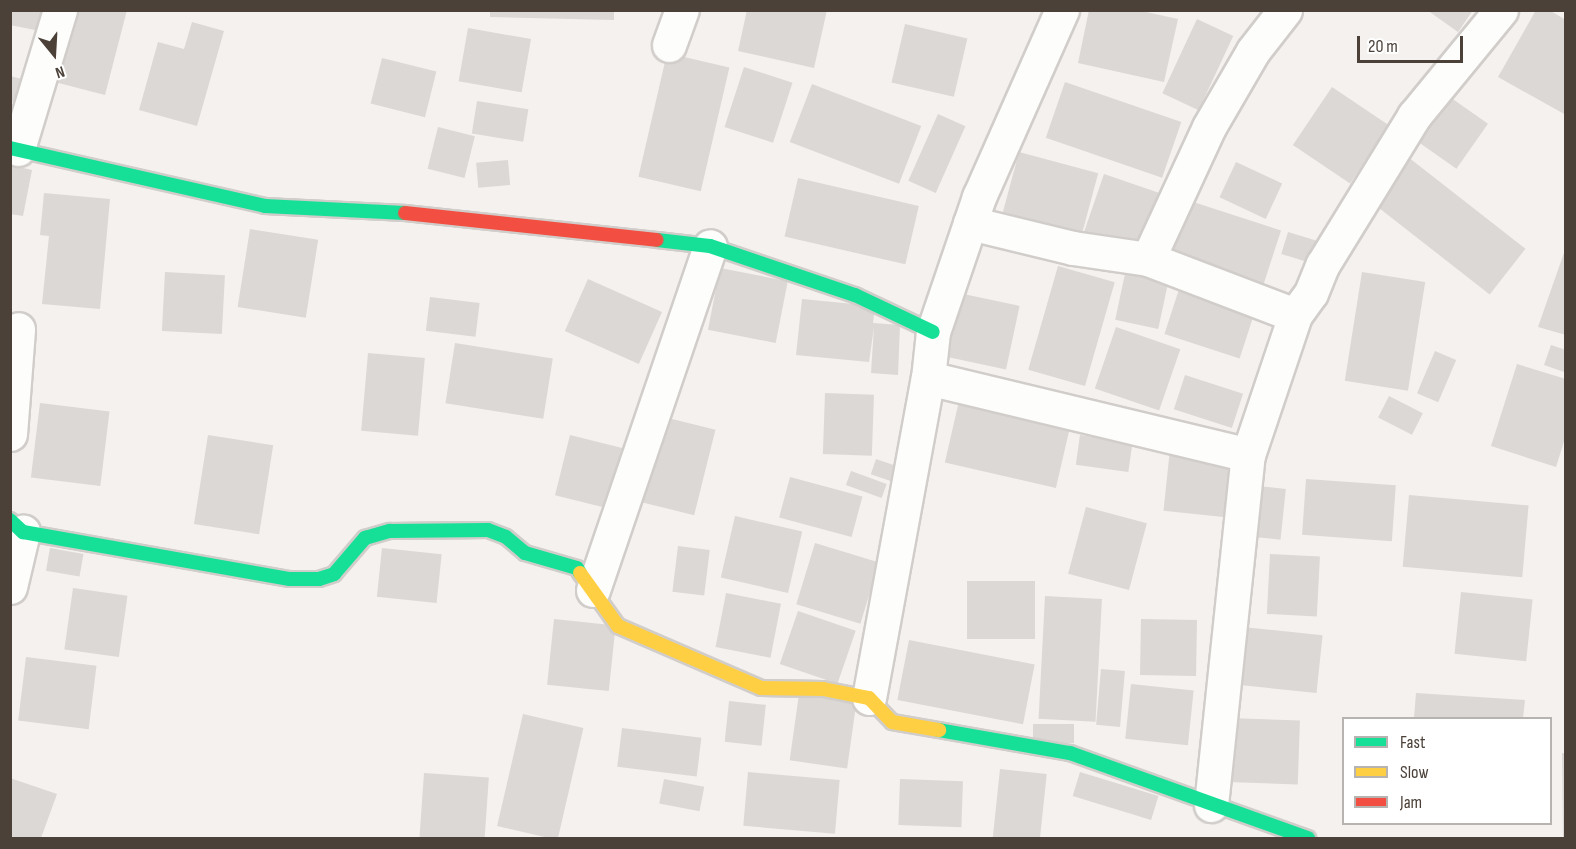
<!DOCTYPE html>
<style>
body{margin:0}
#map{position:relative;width:1576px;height:849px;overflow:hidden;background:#f4f1ee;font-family:"Sofia Sans Condensed",sans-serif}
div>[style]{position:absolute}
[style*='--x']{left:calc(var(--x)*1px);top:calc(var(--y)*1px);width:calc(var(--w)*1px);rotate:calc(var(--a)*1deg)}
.building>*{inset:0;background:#dcd8d5;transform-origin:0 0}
.roads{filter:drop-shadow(2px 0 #d1cdca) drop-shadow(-2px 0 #d1cdca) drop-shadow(0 2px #d1cdca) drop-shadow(0 -2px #d1cdca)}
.street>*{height:33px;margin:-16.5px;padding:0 16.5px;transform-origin:16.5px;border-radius:16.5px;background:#fdfdfc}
.fast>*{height:14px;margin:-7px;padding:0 7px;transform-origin:7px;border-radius:7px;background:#16e098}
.slow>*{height:14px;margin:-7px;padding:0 7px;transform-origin:7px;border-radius:7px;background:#ffcf43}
.jam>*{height:14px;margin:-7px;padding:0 7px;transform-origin:7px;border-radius:7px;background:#f24e42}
span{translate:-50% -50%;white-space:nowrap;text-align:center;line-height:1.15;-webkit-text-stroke:6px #fff;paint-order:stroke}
.frame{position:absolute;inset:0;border:12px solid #4b4139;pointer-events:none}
.legend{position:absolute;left:1342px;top:717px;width:210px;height:108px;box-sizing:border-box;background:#fff;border:2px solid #b7b3b0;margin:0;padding:8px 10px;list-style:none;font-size:18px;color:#4b4139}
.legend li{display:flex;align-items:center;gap:12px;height:30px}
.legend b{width:30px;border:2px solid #b7b3b0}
.north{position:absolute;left:24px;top:24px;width:60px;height:60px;-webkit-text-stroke:4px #fff;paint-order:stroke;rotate:162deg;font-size:16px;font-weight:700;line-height:24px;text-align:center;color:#4b4139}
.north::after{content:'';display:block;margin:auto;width:21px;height:27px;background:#4b4139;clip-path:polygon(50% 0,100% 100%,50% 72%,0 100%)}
.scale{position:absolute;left:1357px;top:36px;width:106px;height:27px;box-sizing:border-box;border:3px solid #4b4139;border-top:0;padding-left:8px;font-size:18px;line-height:21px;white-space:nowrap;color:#4b4139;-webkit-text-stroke:4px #fff;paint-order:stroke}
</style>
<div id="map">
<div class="building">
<div style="clip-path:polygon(10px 10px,44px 10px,40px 31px,10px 25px)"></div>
<div style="clip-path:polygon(65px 10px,127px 10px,105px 95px,47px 80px)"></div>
<div style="clip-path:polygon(490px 10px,614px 10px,614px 20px,490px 17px)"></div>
<div style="clip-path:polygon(747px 10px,827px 10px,814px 68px,738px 51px)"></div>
<div style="clip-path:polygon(1089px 10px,1137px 10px,1178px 19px,1164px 82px,1078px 63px)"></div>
<div style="clip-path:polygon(1427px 10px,1473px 10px,1458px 32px)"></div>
<div style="clip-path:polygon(1536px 10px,1549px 10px,1566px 20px,1566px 115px,1498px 77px)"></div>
<div style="left:1197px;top:19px;width:40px;height:82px;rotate:25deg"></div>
<div style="clip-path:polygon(192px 22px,224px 31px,197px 126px,139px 110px,158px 42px,184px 49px)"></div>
<div style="left:905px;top:24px;width:64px;height:60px;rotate:13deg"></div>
<div style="left:468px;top:28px;width:64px;height:54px;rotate:10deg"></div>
<div style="left:667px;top:53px;width:64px;height:127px;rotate:13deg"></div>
<div style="left:382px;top:58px;width:56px;height:47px;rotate:14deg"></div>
<div style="left:744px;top:67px;width:51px;height:63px;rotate:18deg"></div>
<div style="clip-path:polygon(10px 76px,22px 79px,13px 102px,10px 101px)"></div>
<div style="left:1065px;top:82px;width:123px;height:59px;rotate:19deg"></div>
<div style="left:812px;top:84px;width:117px;height:62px;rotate:21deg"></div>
<div style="left:1332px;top:87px;width:69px;height:70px;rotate:34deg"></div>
<div style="left:1447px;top:95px;width:50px;height:55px;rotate:35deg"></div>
<div style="left:477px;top:101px;width:52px;height:33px;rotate:9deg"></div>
<div style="left:938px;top:114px;width:30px;height:73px;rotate:24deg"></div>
<div style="left:438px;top:127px;width:38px;height:43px;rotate:14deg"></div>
<div style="left:1019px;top:152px;width:82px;height:63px;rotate:15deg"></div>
<div style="left:1408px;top:157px;width:149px;height:58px;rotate:38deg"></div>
<div style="left:508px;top:160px;width:25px;height:32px;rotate:85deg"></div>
<div style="left:1236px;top:162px;width:51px;height:39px;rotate:25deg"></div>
<div style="clip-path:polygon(10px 165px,32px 170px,23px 216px,10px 214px)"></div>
<div style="left:1104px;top:174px;width:64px;height:64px;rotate:19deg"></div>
<div style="left:798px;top:178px;width:124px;height:60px;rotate:13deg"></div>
<div style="clip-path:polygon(44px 193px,110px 199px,100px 309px,42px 304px,49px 236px,40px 235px)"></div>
<div style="left:1184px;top:199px;width:102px;height:63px;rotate:18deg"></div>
<div style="left:250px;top:229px;width:69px;height:79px;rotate:9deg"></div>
<div style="left:1288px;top:232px;width:31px;height:23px;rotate:17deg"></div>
<div style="clip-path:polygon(1566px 247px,1566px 335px,1538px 327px)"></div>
<div style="left:1058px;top:266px;width:59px;height:108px;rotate:16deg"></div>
<div style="left:720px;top:268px;width:69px;height:63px;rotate:11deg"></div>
<div style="left:1126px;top:269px;width:44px;height:52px;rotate:12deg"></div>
<div style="left:165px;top:272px;width:60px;height:59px;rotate:3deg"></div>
<div style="left:1362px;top:272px;width:64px;height:110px;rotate:9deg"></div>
<div style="left:1183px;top:277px;width:79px;height:60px;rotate:18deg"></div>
<div style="left:588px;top:279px;width:81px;height:57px;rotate:24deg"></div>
<div style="left:954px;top:292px;width:67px;height:65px;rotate:12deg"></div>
<div style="left:430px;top:297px;width:50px;height:34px;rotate:7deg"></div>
<div style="clip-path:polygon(802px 299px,875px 306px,873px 323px,900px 325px,898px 375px,871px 373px,874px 327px,869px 362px,796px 355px)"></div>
<div style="left:1116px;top:327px;width:68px;height:65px;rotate:19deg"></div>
<div style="left:455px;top:343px;width:99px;height:61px;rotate:9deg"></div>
<div style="clip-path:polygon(1551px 345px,1566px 350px,1564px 372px,1544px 365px)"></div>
<div style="left:1435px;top:351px;width:23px;height:46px;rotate:23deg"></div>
<div style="left:368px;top:353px;width:57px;height:78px;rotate:5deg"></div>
<div style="clip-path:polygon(1517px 364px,1566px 379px,1566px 435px,1556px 467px,1491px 446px)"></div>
<div style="left:1185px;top:375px;width:61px;height:36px;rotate:18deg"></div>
<div style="left:825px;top:393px;width:49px;height:61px;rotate:2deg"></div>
<div style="left:1389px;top:396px;width:38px;height:24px;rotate:27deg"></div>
<div style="left:959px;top:401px;width:114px;height:63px;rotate:13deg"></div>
<div style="left:40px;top:403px;width:70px;height:75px;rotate:7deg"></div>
<div style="left:664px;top:417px;width:53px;height:88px;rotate:14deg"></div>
<div style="left:208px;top:435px;width:66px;height:90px;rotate:9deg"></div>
<div style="left:570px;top:435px;width:65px;height:62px;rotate:14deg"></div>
<div style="left:1080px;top:435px;width:53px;height:30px;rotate:8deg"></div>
<div style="left:1170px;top:449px;width:65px;height:62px;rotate:6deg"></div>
<div style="left:876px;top:459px;width:24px;height:16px;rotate:19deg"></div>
<div style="left:851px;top:471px;width:38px;height:15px;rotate:20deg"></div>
<div style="left:790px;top:477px;width:75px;height:42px;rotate:15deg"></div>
<div style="left:1306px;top:479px;width:90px;height:56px;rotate:4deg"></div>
<div style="left:1258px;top:486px;width:28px;height:51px;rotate:6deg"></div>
<div style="left:1409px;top:495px;width:120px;height:72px;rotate:5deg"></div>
<div style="left:1086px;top:507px;width:63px;height:69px;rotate:15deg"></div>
<div style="left:735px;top:516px;width:69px;height:63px;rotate:13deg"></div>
<div style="left:815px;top:543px;width:67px;height:64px;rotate:17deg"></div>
<div style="left:678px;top:546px;width:32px;height:46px;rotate:7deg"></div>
<div style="left:50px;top:548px;width:34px;height:23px;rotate:10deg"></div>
<div style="left:382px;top:548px;width:60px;height:49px;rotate:6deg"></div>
<div style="left:1270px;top:554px;width:50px;height:60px;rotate:3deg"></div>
<div style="left:1035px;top:581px;width:58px;height:68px;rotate:90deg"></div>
<div style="left:73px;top:588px;width:55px;height:62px;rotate:8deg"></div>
<div style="left:1461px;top:592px;width:72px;height:62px;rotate:6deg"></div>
<div style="left:726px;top:593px;width:56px;height:55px;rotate:11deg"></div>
<div style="left:1045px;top:596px;width:57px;height:123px;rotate:3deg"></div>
<div style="left:798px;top:611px;width:61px;height:56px;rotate:19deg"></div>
<div style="left:554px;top:619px;width:62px;height:66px;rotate:6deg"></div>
<div style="left:1141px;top:619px;width:56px;height:56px;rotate:1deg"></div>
<div style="left:1243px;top:627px;width:80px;height:58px;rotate:6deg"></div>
<div style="left:909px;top:640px;width:128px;height:61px;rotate:11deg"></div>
<div style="left:26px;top:657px;width:71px;height:64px;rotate:7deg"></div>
<div style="left:1101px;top:669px;width:24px;height:56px;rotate:5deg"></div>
<div style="left:1131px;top:684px;width:63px;height:55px;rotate:6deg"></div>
<div style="clip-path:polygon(1416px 693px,1525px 700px,1523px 718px,1414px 718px)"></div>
<div style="left:799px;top:694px;width:58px;height:67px;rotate:8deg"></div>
<div style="left:729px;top:701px;width:37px;height:41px;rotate:6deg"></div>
<div style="left:523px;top:714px;width:62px;height:115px;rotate:13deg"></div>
<div style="left:1229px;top:718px;width:71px;height:64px;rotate:2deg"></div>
<div style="left:1033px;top:724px;width:41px;height:19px"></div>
<div style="left:622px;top:728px;width:80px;height:39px;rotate:7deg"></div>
<div style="clip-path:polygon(1562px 753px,1566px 753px,1566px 838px,1563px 838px)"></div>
<div style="left:1000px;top:769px;width:47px;height:70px;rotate:6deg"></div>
<div style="left:748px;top:772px;width:92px;height:54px;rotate:5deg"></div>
<div style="left:1080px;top:772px;width:82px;height:25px;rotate:17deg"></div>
<div style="left:424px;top:773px;width:65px;height:65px;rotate:4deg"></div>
<div style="clip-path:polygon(10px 778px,57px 794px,41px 838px,10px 838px)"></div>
<div style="left:664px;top:779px;width:41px;height:25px;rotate:11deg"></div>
<div style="left:900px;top:779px;width:63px;height:46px;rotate:2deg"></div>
</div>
<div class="roads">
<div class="street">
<div style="--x:669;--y:45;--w:37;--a:-70"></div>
<div style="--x:18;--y:149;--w:145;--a:-73.2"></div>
<div style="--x:970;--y:223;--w:106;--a:13.6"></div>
<div style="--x:1073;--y:248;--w:76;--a:8.3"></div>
<div style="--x:1148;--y:259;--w:157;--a:20.9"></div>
<div style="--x:1148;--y:259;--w:145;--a:-65.2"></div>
<div style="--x:1209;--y:127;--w:88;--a:-59.9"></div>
<div style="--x:1253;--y:51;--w:52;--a:-52"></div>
<div style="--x:928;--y:378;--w:329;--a:13.5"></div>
<div style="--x:10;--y:434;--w:105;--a:-85.6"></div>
<div style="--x:10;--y:587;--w:57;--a:-76.7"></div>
<div style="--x:593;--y:590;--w:363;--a:-71.2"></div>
<div style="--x:869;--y:698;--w:325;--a:-79.6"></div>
<div style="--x:928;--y:378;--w:46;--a:-83.8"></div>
<div style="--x:933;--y:332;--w:143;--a:-71.2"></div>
<div style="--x:979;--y:197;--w:205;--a:-66.1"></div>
<div style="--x:1211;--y:805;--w:352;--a:-84"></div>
<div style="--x:1248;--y:455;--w:148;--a:-71.4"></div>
<div style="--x:1295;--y:315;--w:27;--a:-54"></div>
<div style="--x:1311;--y:293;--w:31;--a:-68"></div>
<div style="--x:1323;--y:264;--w:174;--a:-58.4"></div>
<div style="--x:1414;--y:116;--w:137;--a:-50.6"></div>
</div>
<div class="fast">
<div style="--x:10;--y:148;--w:262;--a:12.8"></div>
<div style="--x:265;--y:206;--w:140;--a:2.9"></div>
<div style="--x:657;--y:240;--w:53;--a:6.5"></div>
<div style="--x:710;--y:246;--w:153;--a:18.7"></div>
<div style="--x:855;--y:295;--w:86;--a:25.4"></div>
<div style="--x:10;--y:520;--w:18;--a:43"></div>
<div style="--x:23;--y:532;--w:271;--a:10"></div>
<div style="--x:290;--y:579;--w:29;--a:0"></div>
<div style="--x:319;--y:579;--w:16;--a:-18"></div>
<div style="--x:334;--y:574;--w:48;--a:-49.3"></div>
<div style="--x:365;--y:538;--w:26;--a:-16"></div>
<div style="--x:390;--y:531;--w:98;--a:-0.6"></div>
<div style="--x:488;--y:530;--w:19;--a:21"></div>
<div style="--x:506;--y:537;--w:25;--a:40"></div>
<div style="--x:525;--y:553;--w:54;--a:16.1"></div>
<div style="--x:577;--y:568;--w:6;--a:59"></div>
<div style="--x:939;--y:730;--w:133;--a:10"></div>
<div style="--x:1070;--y:753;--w:253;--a:19.7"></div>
</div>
<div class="slow">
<div style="--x:580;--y:573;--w:65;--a:54.4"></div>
<div style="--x:618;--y:626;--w:156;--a:23.4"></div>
<div style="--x:761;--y:688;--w:62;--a:0.9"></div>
<div style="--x:823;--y:689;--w:47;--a:11.1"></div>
<div style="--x:869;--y:698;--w:33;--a:46"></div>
<div style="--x:892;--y:722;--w:48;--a:9.7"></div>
</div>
<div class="jam">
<div style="--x:405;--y:213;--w:253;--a:6.1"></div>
</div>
</div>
<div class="frame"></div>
<ul class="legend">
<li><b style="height:8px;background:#16e098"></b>Fast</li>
<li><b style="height:8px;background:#ffcf43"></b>Slow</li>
<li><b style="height:8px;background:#f24e42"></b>Jam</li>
</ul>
<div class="north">N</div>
<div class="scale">20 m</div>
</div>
